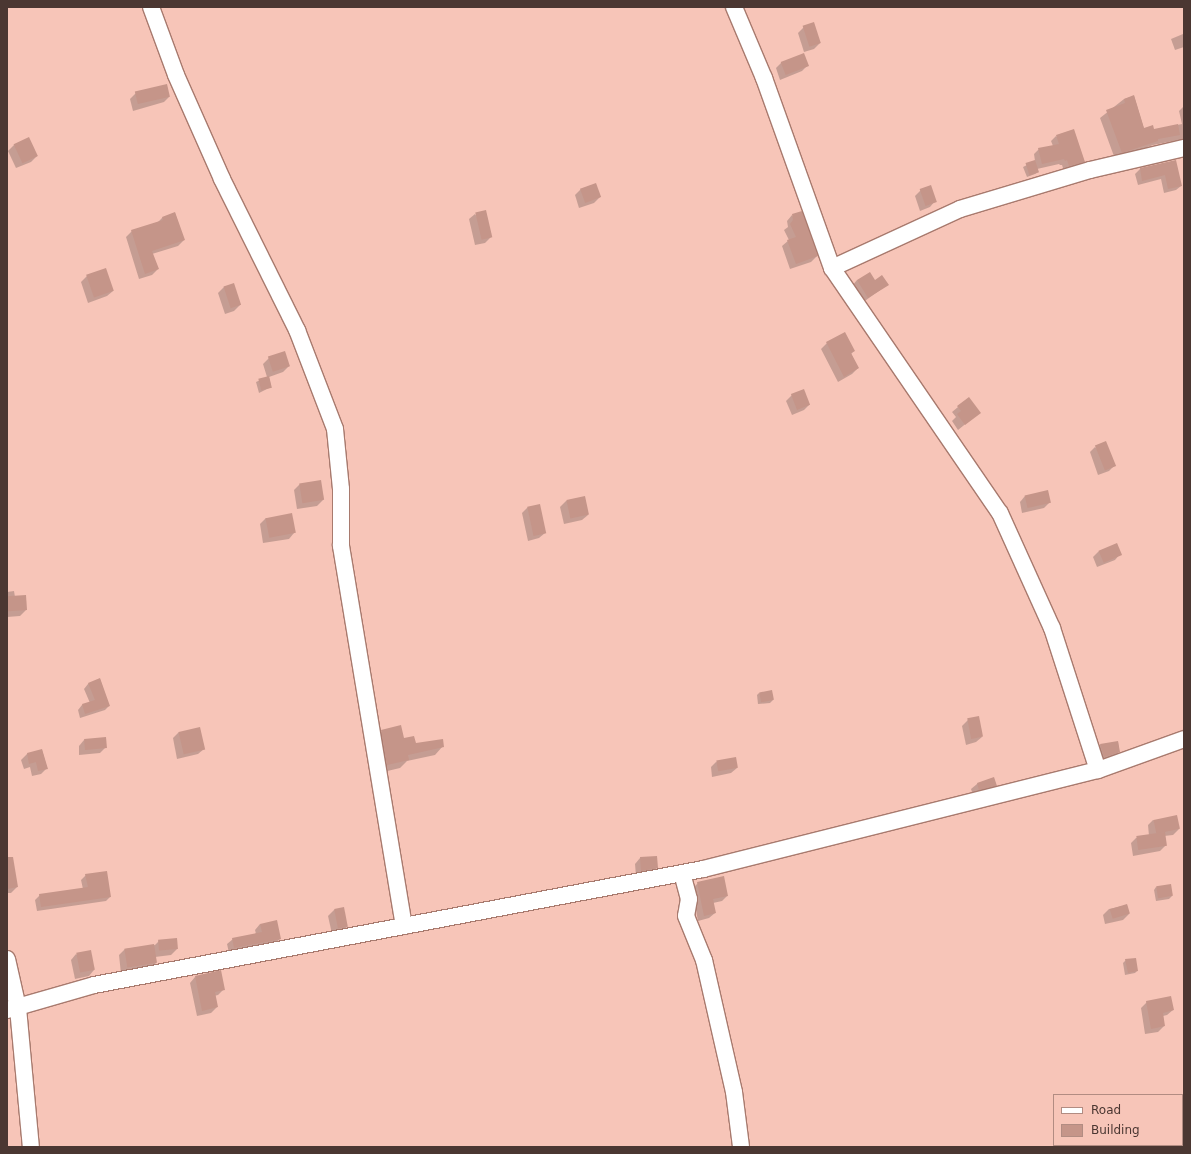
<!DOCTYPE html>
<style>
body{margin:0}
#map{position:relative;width:1191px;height:1154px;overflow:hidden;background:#f7c5b8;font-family:"DejaVu Sans",sans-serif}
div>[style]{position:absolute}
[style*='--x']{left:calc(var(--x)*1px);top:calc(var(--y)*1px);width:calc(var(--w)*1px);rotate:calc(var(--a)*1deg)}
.shadow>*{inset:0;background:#0003}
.building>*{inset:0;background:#c59589;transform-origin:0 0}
.roads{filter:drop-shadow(1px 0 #a87a6e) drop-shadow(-1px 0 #a87a6e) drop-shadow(0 1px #a87a6e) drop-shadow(0 -1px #a87a6e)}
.minor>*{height:16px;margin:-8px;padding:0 8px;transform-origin:8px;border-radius:8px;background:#fff}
span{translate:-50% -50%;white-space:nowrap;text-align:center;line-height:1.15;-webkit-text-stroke:3px #f7c5b8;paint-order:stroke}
.frame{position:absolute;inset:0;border:8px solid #4b3732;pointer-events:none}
.legend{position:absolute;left:1053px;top:1094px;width:130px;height:52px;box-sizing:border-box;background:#f7c5b8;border:1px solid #b28c82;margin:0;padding:5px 7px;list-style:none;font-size:12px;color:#4b3732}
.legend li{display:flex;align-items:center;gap:8px;height:20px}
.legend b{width:20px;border:1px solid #b28c82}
</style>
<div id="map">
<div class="shadow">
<div style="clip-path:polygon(804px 27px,820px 43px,814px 49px,804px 52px,798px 33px)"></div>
<div style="clip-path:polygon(1183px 34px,1184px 47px,1175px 50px,1171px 39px)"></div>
<div style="clip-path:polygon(782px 62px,808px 65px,802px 71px,780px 80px,776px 68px)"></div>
<div style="clip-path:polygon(136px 93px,169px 97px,164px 102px,133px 111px,130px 99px)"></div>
<div style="clip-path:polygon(1134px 96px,1144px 129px,1153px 130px,1182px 124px,1179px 111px,1184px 106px,1184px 139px,1153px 145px,1115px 159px,1100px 118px,1124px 99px)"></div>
<div style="clip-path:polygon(1056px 136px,1084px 161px,1079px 166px,1064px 171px,1062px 165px,1060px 165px,1059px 164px,1037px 169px,1038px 172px,1035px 174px,1027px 177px,1023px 167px,1035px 161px,1034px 154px,1039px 149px,1053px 146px,1051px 141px)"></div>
<div style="clip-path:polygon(14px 145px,37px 156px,31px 162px,16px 168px,8px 151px)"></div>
<div style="clip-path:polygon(1175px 161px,1181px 186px,1176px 190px,1164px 193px,1161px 179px,1138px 185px,1135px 174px,1140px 169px)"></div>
<div style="clip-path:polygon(581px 189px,600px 197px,594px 203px,579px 208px,575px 195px)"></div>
<div style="clip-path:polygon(921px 190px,935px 201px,930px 207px,920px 211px,915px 196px)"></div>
<div style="clip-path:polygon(175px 213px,184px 240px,178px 246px,152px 254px,158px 269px,152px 275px,139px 279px,126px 237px,132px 231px,156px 224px,162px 218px)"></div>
<div style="clip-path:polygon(475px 214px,491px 237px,485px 243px,475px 245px,469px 219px)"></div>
<div style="clip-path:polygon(792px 215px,817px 256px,811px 262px,790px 269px,782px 246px,789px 240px,784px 230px,788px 227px,787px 221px)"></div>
<div style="clip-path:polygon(87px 276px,113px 291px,107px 296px,88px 303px,81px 282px)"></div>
<div style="clip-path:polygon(857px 280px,875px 281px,887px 285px,862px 303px,852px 286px)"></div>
<div style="clip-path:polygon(224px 287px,240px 305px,234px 311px,225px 314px,218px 293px)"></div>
<div style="clip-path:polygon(827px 343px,854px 351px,851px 354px,858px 368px,852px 374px,838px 382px,821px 349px)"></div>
<div style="clip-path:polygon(269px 358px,289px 366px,283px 372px,269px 377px,271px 387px,259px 393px,256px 382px,267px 377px,263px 364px)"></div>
<div style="clip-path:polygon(792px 395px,809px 405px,804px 410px,792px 415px,786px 401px)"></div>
<div style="clip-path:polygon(958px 407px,979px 413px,958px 430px,952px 421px,956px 417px,952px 412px)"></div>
<div style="clip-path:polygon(1095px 447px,1114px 466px,1109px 471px,1098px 475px,1090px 452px)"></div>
<div style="clip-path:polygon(300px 484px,323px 500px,317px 506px,297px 509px,294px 490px)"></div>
<div style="clip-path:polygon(1025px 496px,1050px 502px,1044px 508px,1022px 513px,1020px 502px)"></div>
<div style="clip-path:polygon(584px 497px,588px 515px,582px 520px,564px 524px,560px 507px,566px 501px)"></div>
<div style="clip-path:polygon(528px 507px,545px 533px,539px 538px,528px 541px,522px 513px)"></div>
<div style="clip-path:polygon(266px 518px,294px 533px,289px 539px,263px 543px,260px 524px)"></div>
<div style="clip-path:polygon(1099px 551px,1120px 554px,1115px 560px,1097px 567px,1093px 557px)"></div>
<div style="clip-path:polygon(14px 591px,15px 597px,26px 610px,20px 616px,7px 617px,7px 592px)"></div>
<div style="clip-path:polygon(100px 679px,109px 706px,105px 710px,80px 718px,78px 710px,82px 705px,90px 703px,84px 689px,88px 684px)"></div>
<div style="clip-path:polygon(759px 693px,773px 700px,770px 703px,758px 704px,757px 695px)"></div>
<div style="clip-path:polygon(968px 720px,982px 737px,976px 742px,966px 745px,962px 726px)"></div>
<div style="clip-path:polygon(382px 731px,415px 744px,443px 746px,435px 755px,407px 761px,400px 768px,379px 773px,373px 739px)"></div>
<div style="clip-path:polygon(179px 732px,204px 749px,198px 754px,177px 759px,173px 738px)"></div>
<div style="clip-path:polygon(84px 740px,106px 747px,100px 753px,79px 755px,79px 746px)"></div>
<div style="clip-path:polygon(1118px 742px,1119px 752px,1113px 757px,1098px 762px,1094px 751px,1100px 745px)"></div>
<div style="clip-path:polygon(42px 750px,47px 768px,41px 774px,32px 776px,30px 767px,24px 769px,21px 760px,27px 754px)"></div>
<div style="clip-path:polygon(716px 762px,737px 768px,731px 773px,712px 777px,711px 767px)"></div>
<div style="clip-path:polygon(993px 778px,996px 785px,990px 791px,973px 795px,971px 789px,977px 784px)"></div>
<div style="clip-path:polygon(1153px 820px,1179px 829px,1173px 835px,1164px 836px,1166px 845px,1160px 851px,1133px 856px,1131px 843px,1136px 838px,1149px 836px,1148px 825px)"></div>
<div style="clip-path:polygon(640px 858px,657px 868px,651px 873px,636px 876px,635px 864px)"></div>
<div style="clip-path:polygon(7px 871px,17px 887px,11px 893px,7px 893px)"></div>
<div style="clip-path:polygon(86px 875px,110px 897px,106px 901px,37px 911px,35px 900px,40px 895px,83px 889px,81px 880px)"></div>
<div style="clip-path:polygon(698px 883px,727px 896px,722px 901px,713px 903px,715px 913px,709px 918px,698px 921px,692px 889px)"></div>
<div style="clip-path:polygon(1156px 887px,1172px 896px,1169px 899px,1156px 901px,1154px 890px)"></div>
<div style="clip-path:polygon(1127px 905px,1129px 914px,1123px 920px,1105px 924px,1103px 915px,1109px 909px)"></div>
<div style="clip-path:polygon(343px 909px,347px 927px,341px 932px,332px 934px,328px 916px,334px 910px)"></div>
<div style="clip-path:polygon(260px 924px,280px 939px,274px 944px,229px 953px,227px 944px,233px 939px,256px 934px,255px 930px)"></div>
<div style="clip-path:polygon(159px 941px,177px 949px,171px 955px,155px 957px,156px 963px,150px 969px,121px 974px,119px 955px,125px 949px,155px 945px)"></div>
<div style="clip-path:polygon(76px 954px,94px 970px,89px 976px,75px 979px,71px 960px)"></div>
<div style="clip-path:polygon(1126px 960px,1137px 971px,1135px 973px,1125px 975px,1123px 963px)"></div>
<div style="clip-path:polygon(195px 977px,224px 989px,218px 995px,214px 996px,217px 1007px,211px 1013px,197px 1016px,190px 983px)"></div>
<div style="clip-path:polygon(1147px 1002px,1173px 1010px,1167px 1015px,1163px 1016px,1164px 1026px,1158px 1032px,1145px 1034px,1141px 1008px)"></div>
</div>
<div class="building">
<div style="left:814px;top:22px;width:22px;height:12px;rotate:72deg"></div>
<div style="left:804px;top:53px;width:14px;height:25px;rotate:69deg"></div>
<div style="left:167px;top:84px;width:13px;height:33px;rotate:77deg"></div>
<div style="clip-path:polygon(1134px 95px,1144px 128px,1153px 125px,1154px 129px,1178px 124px,1180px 135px,1158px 139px,1158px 141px,1122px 153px,1106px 110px,1125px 103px,1124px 99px)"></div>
<div style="clip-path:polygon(1074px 129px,1085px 162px,1069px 166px,1067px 160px,1065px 161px,1064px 159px,1042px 164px,1038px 148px,1059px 144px,1056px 135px)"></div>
<div style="left:29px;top:137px;width:21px;height:17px;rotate:65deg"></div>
<div style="left:1035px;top:160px;width:13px;height:10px;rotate:72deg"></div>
<div style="clip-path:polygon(1176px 160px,1182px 186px,1168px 189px,1165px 175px,1142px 181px,1140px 168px)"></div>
<div style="left:596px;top:183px;width:15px;height:17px;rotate:70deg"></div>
<div style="left:931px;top:185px;width:18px;height:12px;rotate:71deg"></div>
<div style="left:486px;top:210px;width:28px;height:11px;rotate:77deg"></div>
<div style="clip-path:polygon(802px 211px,818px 256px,796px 264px,787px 240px,796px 237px,790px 224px,793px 220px,792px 214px)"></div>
<div style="clip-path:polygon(175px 212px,185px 240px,152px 251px,159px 269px,145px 274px,131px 230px,163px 220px,162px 217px)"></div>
<div style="left:106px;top:268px;width:24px;height:21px;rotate:71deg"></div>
<div style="clip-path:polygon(870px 272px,875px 280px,882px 275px,889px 285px,868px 298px,857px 280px)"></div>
<div style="left:234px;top:283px;width:23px;height:11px;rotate:72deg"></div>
<div style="clip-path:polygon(845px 332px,855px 351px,851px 353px,859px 368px,844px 377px,826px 342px)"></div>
<div style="left:285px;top:351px;width:16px;height:18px;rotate:72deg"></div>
<div style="left:269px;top:376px;width:12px;height:11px;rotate:76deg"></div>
<div style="left:804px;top:389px;width:17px;height:14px;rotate:69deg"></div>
<div style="clip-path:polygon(969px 397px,981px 413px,965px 425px,957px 414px,961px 411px,957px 406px)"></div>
<div style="left:1106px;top:441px;width:27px;height:12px;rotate:68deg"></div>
<div style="left:321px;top:480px;width:20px;height:22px;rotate:81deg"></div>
<div style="left:1048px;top:490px;width:13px;height:24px;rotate:77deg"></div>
<div style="left:585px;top:496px;width:19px;height:19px;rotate:78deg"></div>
<div style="left:540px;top:504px;width:30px;height:13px;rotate:78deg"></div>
<div style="left:292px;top:513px;width:20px;height:27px;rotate:79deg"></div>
<div style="left:1117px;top:543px;width:13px;height:20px;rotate:67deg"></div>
<div style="left:26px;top:595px;width:15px;height:19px;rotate:86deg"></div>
<div style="clip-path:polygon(100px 678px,110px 706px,85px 714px,82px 704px,95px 700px,88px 683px)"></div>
<div style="left:772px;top:690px;width:10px;height:13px;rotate:79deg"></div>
<div style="left:979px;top:716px;width:21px;height:12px;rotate:79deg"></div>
<div style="clip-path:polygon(401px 725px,404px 738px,414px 736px,416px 743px,443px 739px,444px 747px,408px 755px,409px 760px,387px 765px,381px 730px)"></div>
<div style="left:200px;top:727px;width:23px;height:22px;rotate:77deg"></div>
<div style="left:106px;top:737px;width:11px;height:22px;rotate:85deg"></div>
<div style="clip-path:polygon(1118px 741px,1120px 752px,1104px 757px,1100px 744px)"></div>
<div style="clip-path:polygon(42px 749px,48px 769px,38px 771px,36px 762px,29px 764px,27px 753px)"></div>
<div style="left:736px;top:757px;width:11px;height:20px;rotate:80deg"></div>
<div style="clip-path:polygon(994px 777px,997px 786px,979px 790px,977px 783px)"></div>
<div style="left:1177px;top:815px;width:14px;height:24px;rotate:78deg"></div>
<div style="left:1165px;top:832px;width:14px;height:29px;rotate:82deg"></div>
<div style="clip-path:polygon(657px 856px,658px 868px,641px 871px,640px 857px)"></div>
<div style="clip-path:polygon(7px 857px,13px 857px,18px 887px,7px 889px)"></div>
<div style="clip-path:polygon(107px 871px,111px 897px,41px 907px,39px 894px,88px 887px,85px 874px)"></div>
<div style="clip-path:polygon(724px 876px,728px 896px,713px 899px,716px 913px,704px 916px,697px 882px)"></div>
<div style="left:1171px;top:884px;width:12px;height:15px;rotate:81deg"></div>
<div style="left:1127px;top:904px;width:10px;height:18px;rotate:73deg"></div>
<div style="left:344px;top:907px;width:20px;height:10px;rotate:79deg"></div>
<div style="clip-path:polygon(277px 920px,281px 939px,234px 948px,232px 938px,262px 932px,260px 924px)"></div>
<div style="left:177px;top:938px;width:11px;height:19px;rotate:85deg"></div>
<div style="left:154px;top:944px;width:19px;height:30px;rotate:81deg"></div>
<div style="left:91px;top:950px;width:20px;height:15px;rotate:79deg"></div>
<div style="clip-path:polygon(1136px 958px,1138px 971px,1128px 973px,1125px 959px)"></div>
<div style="clip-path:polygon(221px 970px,225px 990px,215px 992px,218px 1007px,202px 1011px,195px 976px)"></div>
<div style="clip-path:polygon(1171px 996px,1174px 1010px,1163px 1013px,1165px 1026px,1151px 1029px,1146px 1001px)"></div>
</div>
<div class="roads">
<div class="minor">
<div style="--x:151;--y:7;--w:72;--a:69.8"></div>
<div style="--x:176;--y:75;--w:114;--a:66.1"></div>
<div style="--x:222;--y:179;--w:169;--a:63.6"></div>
<div style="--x:297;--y:330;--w:106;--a:69"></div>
<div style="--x:335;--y:429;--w:60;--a:84.3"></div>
<div style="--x:341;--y:489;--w:57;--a:90"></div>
<div style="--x:341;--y:546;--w:385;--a:80.6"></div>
<div style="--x:734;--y:7;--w:77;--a:67.1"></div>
<div style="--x:764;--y:78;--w:202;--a:70.3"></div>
<div style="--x:832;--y:268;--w:297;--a:55.6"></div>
<div style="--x:1000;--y:513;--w:126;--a:65.7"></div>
<div style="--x:1052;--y:628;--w:149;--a:72.1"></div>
<div style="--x:832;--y:268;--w:141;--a:-24.7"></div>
<div style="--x:960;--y:209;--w:136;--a:-16.7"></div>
<div style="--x:1090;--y:170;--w:97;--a:-13.2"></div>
<div style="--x:682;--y:873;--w:27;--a:75"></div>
<div style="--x:689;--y:899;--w:17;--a:100"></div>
<div style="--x:686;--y:916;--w:48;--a:67.8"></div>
<div style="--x:704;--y:960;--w:135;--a:77.2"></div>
<div style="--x:734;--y:1092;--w:55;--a:82.7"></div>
<div style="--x:7;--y:959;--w:50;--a:77.3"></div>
<div style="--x:18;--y:1008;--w:140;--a:84.7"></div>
<div style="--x:7;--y:1010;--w:91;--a:-16"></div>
<div style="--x:94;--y:985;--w:620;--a:-10.78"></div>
<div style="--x:703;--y:869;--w:407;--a:-14.1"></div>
<div style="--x:1098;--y:770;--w:91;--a:-19.8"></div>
</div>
</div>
<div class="frame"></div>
<ul class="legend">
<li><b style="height:5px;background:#fff"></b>Road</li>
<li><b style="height:11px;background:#c59589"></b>Building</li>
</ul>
</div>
